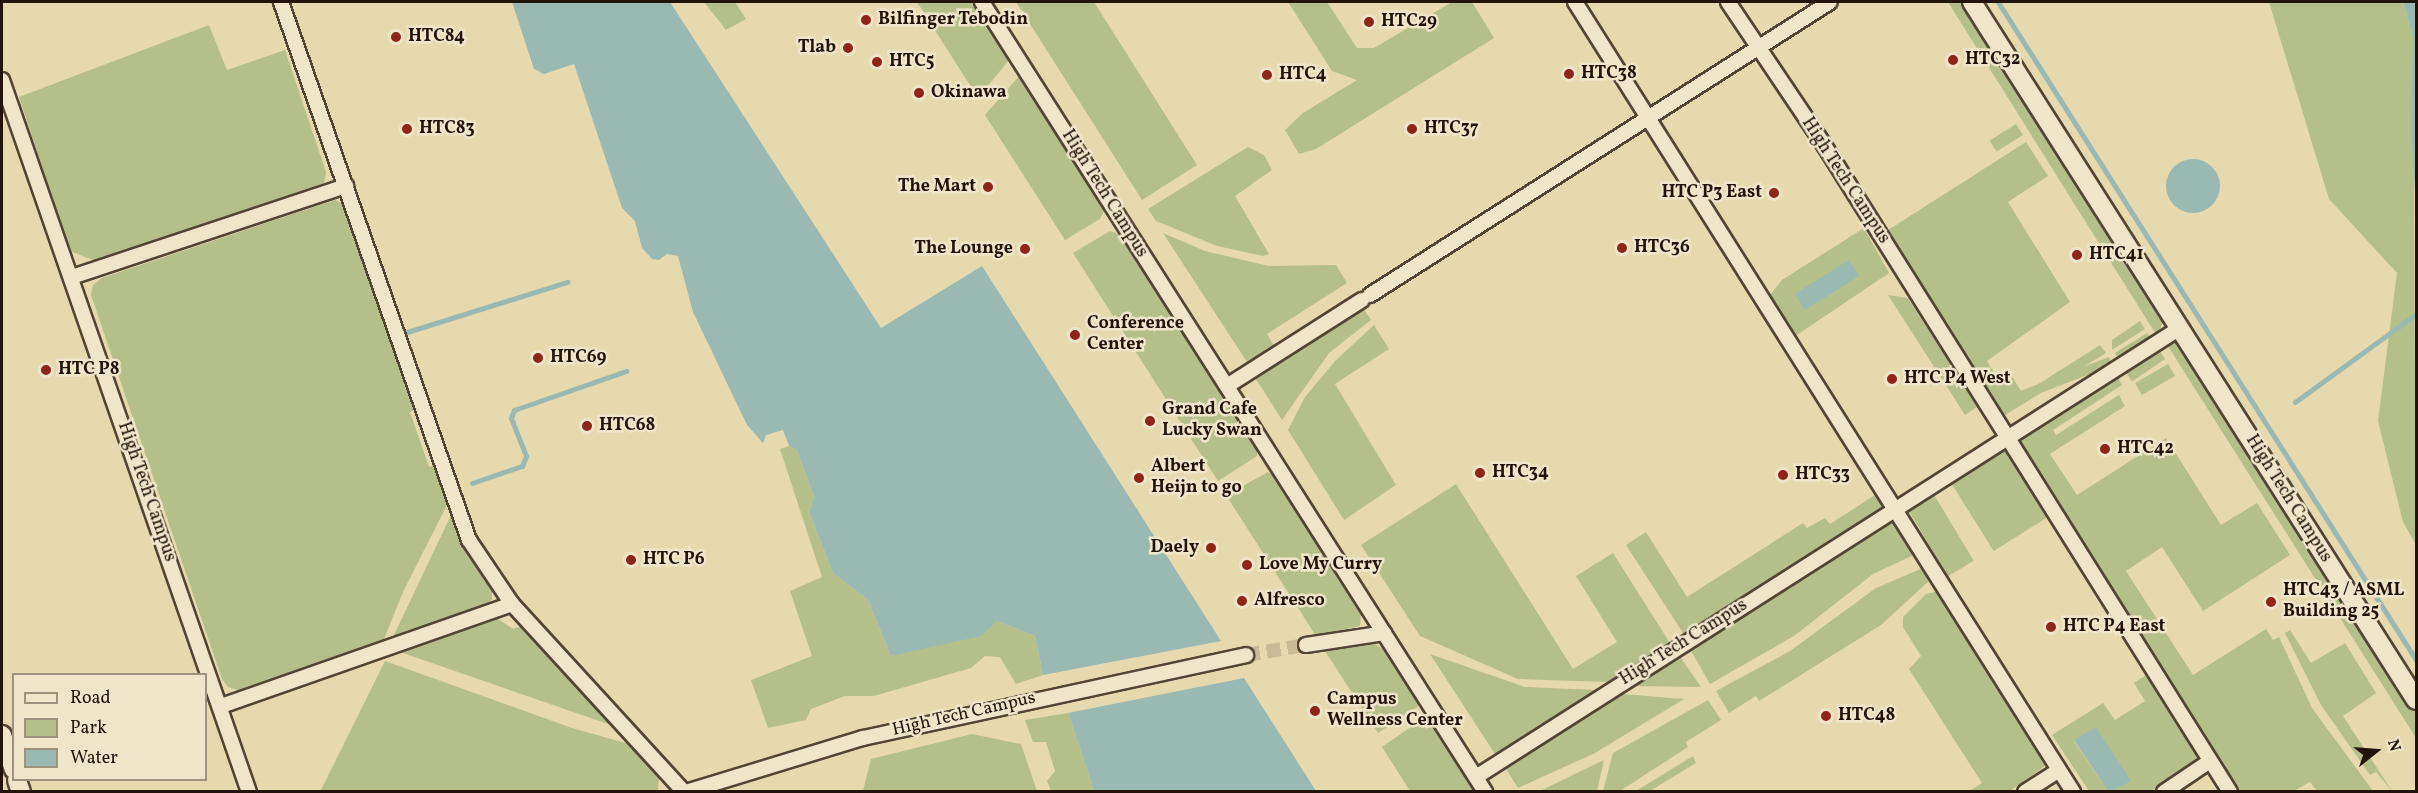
<!DOCTYPE html>
<style>
body{margin:0}
#map{position:relative;width:2418px;height:793px;overflow:hidden;background:#e6d9ad;font-family:Vollkorn,serif}
div>[style]{position:absolute}
[style*='--x']{left:calc(var(--x)*1px);top:calc(var(--y)*1px);width:calc(var(--w)*1px);rotate:calc(var(--a)*1deg)}
.green>*{inset:0;background:#b5bf8a;transform-origin:0 0}
.water>*{inset:0;background:#99b9b2;transform-origin:0 0}
.round{border-radius:50%}
.stream>*{height:5px;margin:-2.5px;padding:0 2.5px;transform-origin:2.5px;border-radius:2.5px;background:#99b9b2}
.minor-tunnel>*{height:14px;margin-top:-7px;transform-origin:0;background:repeating-linear-gradient(90deg,#c9bb95 0 14px,transparent 0 21px)}
.roads{filter:drop-shadow(2px 0 #534534) drop-shadow(-2px 0 #534534) drop-shadow(0 2px #534534) drop-shadow(0 -2px #534534)}
.minor>*{height:14px;margin:-7px;padding:0 7px;transform-origin:7px;border-radius:7px;background:#efe6ca}
.tertiary>*{height:18px;margin:-9px;padding:0 9px;transform-origin:9px;border-radius:9px;background:#efe6ca}
.dots>*{width:16px;height:16px;translate:-50% -50%;box-sizing:border-box;border:3px solid #efe6ca;border-radius:50%}
span{translate:-50% -50%;white-space:nowrap;text-align:center;line-height:1.15;-webkit-text-stroke:5px #efe6ca;paint-order:stroke}
.poi-label{font-size:18px;color:#22140b;font-weight:700}
.left{translate:0 -50%;text-align:left}
.right{translate:-100% -50%;text-align:right}
.street-label{font-size:18px;color:#22140b}
.frame{position:absolute;inset:0;border:3px solid #22140b;pointer-events:none}
.legend{position:absolute;left:12px;top:673px;width:195px;height:108px;box-sizing:border-box;background:#efe6ca;border:2px solid #9d927e;margin:0;padding:8px 10px;list-style:none;font-size:18px;color:#22140b}
.legend li{display:flex;align-items:center;gap:12px;height:30px}
.legend b{width:30px;border:2px solid #9d927e}
.north{position:absolute;left:2346px;top:721px;width:60px;height:60px;-webkit-text-stroke:4px #efe6ca;paint-order:stroke;rotate:73deg;font-size:16px;font-weight:700;line-height:24px;text-align:center;color:#22140b}
.north::after{content:'';display:block;margin:auto;width:21px;height:27px;background:#22140b;clip-path:polygon(50% 0,100% 100%,50% 72%,0 100%)}
</style>
<div id="map">
<div class="green">
<div style="clip-path:polygon(704px 2px,735px 2px,746px 19px,726px 30px)"></div>
<div style="clip-path:polygon(917px 2px,972px 2px,1009px 60px,978px 98px)"></div>
<div style="clip-path:polygon(1016px 2px,1094px 2px,1197px 165px,1142px 200px)"></div>
<div style="clip-path:polygon(1288px 2px,1327px 2px,1357px 48px,1374px 48px,1452px 2px,1472px 2px,1494px 38px,1316px 149px,1299px 154px,1285px 130px,1303px 113px,1357px 80px,1332px 71px)"></div>
<div style="clip-path:polygon(1948px 2px,1963px 2px,2164px 320px,2157px 336px)"></div>
<div style="clip-path:polygon(2269px 2px,2403px 2px,2413px 37px,2416px 545px,2403px 522px,2378px 421px,2397px 273px,2329px 199px)"></div>
<div style="clip-path:polygon(209px 25px,227px 70px,285px 50px,326px 172px,324px 183px,96px 261px,70px 251px,19px 97px)"></div>
<div style="clip-path:polygon(1020px 75px,1105px 209px,1100px 219px,1065px 240px,985px 115px)"></div>
<div style="left:2016px;top:124px;width:13px;height:31px;rotate:58deg"></div>
<div style="clip-path:polygon(2026px 142px,2048px 176px,2008px 202px,2070px 302px,1987px 361px,1999px 381px,2011px 375px,2023px 394px,2100px 345px,2106px 353px,2002px 417px,1885px 232px)"></div>
<div style="clip-path:polygon(1248px 147px,1264px 155px,1272px 170px,1235px 196px,1269px 254px,1263px 256px,1217px 246px,1156px 221px,1148px 209px)"></div>
<div style="clip-path:polygon(335px 200px,342px 203px,416px 409px,410px 412px,429px 467px,435px 465px,448px 503px,403px 592px,384px 639px,238px 690px,228px 687px,222px 679px,91px 295px,93px 285px,102px 278px)"></div>
<div style="clip-path:polygon(1864px 228px,1889px 273px,1794px 337px,1770px 295px,1782px 280px)"></div>
<div style="clip-path:polygon(1110px 231px,1122px 235px,1257px 449px,1257px 456px,1218px 481px,1073px 253px)"></div>
<div style="clip-path:polygon(1163px 233px,1205px 251px,1269px 266px,1336px 265px,1347px 283px,1267px 334px,1274px 346px,1247px 362px)"></div>
<div style="clip-path:polygon(1888px 295px,1908px 298px,1977px 407px,1965px 415px)"></div>
<div style="clip-path:polygon(1362px 306px,1371px 320px,1329px 353px,1282px 420px,1254px 376px)"></div>
<div style="clip-path:polygon(2140px 321px,2145px 329px,2112px 350px,2112px 340px)"></div>
<div style="clip-path:polygon(1374px 325px,1389px 349px,1335px 384px,1396px 485px,1344px 520px,1288px 430px,1305px 397px,1335px 361px)"></div>
<div style="clip-path:polygon(2147px 333px,2151px 338px,2120px 361px,2115px 353px)"></div>
<div style="clip-path:polygon(2166px 343px,2180px 343px,2416px 713px,2416px 738px)"></div>
<div style="left:2159px;top:350px;width:11px;height:40px;rotate:56deg"></div>
<div style="left:2109px;top:357px;width:9px;height:123px;rotate:69deg"></div>
<div style="left:2168px;top:364px;width:14px;height:38px;rotate:60deg"></div>
<div style="clip-path:polygon(2117px 376px,2122px 385px,2053px 430px,2056px 435px,2119px 395px,2125px 406px,2050px 454px,2077px 495px,2166px 438px,2221px 525px,2257px 503px,2290px 555px,2203px 611px,2162px 547px,2126px 571px,2193px 675px,2266px 629px,2273px 640px,2279px 637px,2312px 708px,2373px 791px,2317px 791px,2310px 782px,2294px 791px,2240px 791px,2017px 441px)"></div>
<div style="clip-path:polygon(789px 446px,797px 450px,814px 497px,809px 512px,833px 573px,868px 600px,891px 656px,997px 621px,1035px 636px,1043px 675px,1016px 684px,1000px 657px,985px 656px,971px 668px,874px 696px,845px 696px,811px 709px,806px 720px,768px 728px,751px 680px,812px 656px,790px 591px,822px 577px,780px 449px)"></div>
<div style="left:2006px;top:450px;width:79px;height:64px;rotate:58deg"></div>
<div style="clip-path:polygon(1268px 472px,1274px 476px,1361px 614px,1360px 626px,1316px 636px,1226px 495px)"></div>
<div style="clip-path:polygon(1456px 484px,1573px 669px,1617px 642px,1576px 576px,1613px 553px,1670px 643px,1607px 682px,1518px 679px,1420px 636px,1361px 545px)"></div>
<div style="clip-path:polygon(1878px 493px,1882px 509px,1685px 636px,1626px 545px,1646px 532px,1687px 597px,1803px 523px,1807px 528px,1825px 518px,1830px 524px)"></div>
<div style="left:1933px;top:493px;width:79px;height:30px;rotate:59deg"></div>
<div style="clip-path:polygon(452px 513px,469px 555px,492px 585px,492px 599px,486px 605px,393px 637px)"></div>
<div style="clip-path:polygon(1896px 522px,1916px 554px,1873px 574px,1794px 636px,1710px 684px,1690px 649px,1883px 524px)"></div>
<div style="clip-path:polygon(1923px 568px,1930px 580px,1881px 625px,1759px 701px,1756px 696px,1729px 713px,1716px 691px,1790px 651px,1876px 588px)"></div>
<div style="clip-path:polygon(1939px 591px,2049px 763px,2010px 791px,1970px 791px,1982px 783px,1909px 669px,1921px 656px,1903px 627px,1903px 617px,1926px 594px)"></div>
<div style="clip-path:polygon(497px 618px,513px 629px,526px 625px,614px 723px,608px 724px,400px 652px)"></div>
<div style="clip-path:polygon(2290px 630px,2311px 663px,2345px 643px,2376px 693px,2343px 716px,2392px 791px,2376px 772px,2370px 775px,2321px 705px,2285px 633px)"></div>
<div style="clip-path:polygon(1374px 644px,1388px 652px,1420px 705px,1378px 733px,1325px 651px)"></div>
<div style="clip-path:polygon(1430px 654px,1525px 687px,1597px 690px,1495px 754px)"></div>
<div style="clip-path:polygon(1681px 658px,1701px 687px,1632px 686px)"></div>
<div style="clip-path:polygon(385px 661px,572px 728px,636px 746px,659px 776px,658px 792px,320px 792px)"></div>
<div style="clip-path:polygon(2146px 675px,2200px 760px,2151px 791px,2112px 791px,2130px 781px,2074px 741px,2108px 791px,2089px 791px,2052px 735px,2103px 703px,2115px 720px,2145px 701px,2134px 683px)"></div>
<div style="clip-path:polygon(1622px 694px,1684px 699px,1595px 753px,1518px 788px,1505px 767px)"></div>
<div style="clip-path:polygon(1708px 700px,1721px 720px,1686px 742px,1688px 747px,1620px 791px,1603px 791px,1613px 753px)"></div>
<div style="clip-path:polygon(1068px 713px,1094px 791px,1051px 791px,1047px 781px,1055px 771px,1046px 742px,1033px 742px,1025px 720px)"></div>
<div style="clip-path:polygon(1431px 713px,1479px 791px,1410px 791px,1382px 747px)"></div>
<div style="clip-path:polygon(972px 734px,1021px 744px,1037px 791px,863px 791px,871px 759px)"></div>
<div style="clip-path:polygon(1693px 756px,1696px 763px,1650px 791px,1636px 791px)"></div>
<div style="clip-path:polygon(1604px 760px,1597px 791px,1540px 791px)"></div>
</div>
<div class="water">
<div style="clip-path:polygon(512px 2px,670px 2px,881px 328px,982px 266px,1221px 641px,1043px 675px,1035px 636px,997px 621px,981px 636px,891px 656px,868px 600px,833px 573px,809px 512px,814px 497px,797px 450px,789px 446px,783px 430px,766px 435px,763px 443px,747px 425px,693px 312px,678px 256px,667px 254px,659px 260px,652px 259px,642px 248px,635px 221px,622px 208px,574px 64px,544px 74px,534px 69px)"></div>
<div style="clip-path:polygon(2403px 2px,2416px 2px,2416px 208px,2411px 129px,2413px 37px)"></div>
<div class="round" style="left:2166px;top:159px;width:54px;height:54px"></div>
<div style="left:1849px;top:260px;width:19px;height:64px;rotate:58deg"></div>
<div style="clip-path:polygon(1244px 678px,1316px 791px,1094px 791px,1068px 713px)"></div>
<div style="clip-path:polygon(2096px 727px,2131px 781px,2112px 791px,2108px 791px,2074px 740px)"></div>
</div>
<div class="stream">
<div style="--x:1998;--y:2;--w:780;--a:57.57"></div>
<div style="--x:407;--y:332;--w:168;--a:-17.4"></div>
<div style="--x:2295;--y:402;--w:150;--a:-36"></div>
<div style="--x:472;--y:483;--w:53;--a:-18.8"></div>
<div style="--x:522;--y:466;--w:11;--a:-68"></div>
<div style="--x:526;--y:456;--w:41;--a:-111.5"></div>
<div style="--x:511;--y:418;--w:9;--a:-69"></div>
<div style="--x:514;--y:410;--w:119;--a:-19.2"></div>
</div>
<div class="minor-tunnel">
<div style="--x:1246;--y:655;--w:61;--a:-9.5"></div>
</div>
<div class="roads">
<div class="minor">
<div style="--x:281;--y:2;--w:570;--a:70.74"></div>
<div style="--x:469;--y:540;--w:77;--a:56.1"></div>
<div style="--x:512;--y:604;--w:255;--a:47.5"></div>
<div style="--x:982;--y:2;--w:937;--a:57.51"></div>
<div style="--x:1575;--y:2;--w:934;--a:57.77"></div>
<div style="--x:1728;--y:2;--w:172;--a:56.1"></div>
<div style="--x:1824;--y:145;--w:764;--a:57.89"></div>
<div style="--x:2;--y:80;--w:754;--a:70.87"></div>
<div style="--x:72;--y:277;--w:289;--a:-18.4"></div>
<div style="--x:1370;--y:295;--w:545;--a:-32.5"></div>
<div style="--x:1227;--y:386;--w:160;--a:-32.5"></div>
<div style="--x:1306;--y:645;--w:79;--a:-8.7"></div>
<div style="--x:221;--y:706;--w:308;--a:-19.3"></div>
<div style="--x:1476;--y:777;--w:835;--a:-32.53"></div>
<div style="--x:686;--y:792;--w:185;--a:-17"></div>
<div style="--x:863;--y:738;--w:392;--a:-12.2"></div>
<div style="--x:2025;--y:792;--w:40;--a:-32.9"></div>
<div style="--x:2164;--y:792;--w:55;--a:-34"></div>
</div>
<div class="tertiary">
<div style="--x:1972;--y:2;--w:827;--a:57.54"></div>
<div style="--x:2;--y:735;--w:36;--a:71"></div>
<div style="--x:17;--y:780;--w:13;--a:72"></div>
</div>
</div>
<div class="dots">
<div style="left:866px;top:20px;background:#8f2418"></div>
<div style="left:1369px;top:22px;background:#8f2418"></div>
<div style="left:396px;top:37px;background:#8f2418"></div>
<div style="left:848px;top:48px;background:#8f2418"></div>
<div style="left:1953px;top:60px;background:#8f2418"></div>
<div style="left:877px;top:62px;background:#8f2418"></div>
<div style="left:1569px;top:74px;background:#8f2418"></div>
<div style="left:1267px;top:75px;background:#8f2418"></div>
<div style="left:919px;top:93px;background:#8f2418"></div>
<div style="left:407px;top:129px;background:#8f2418"></div>
<div style="left:1412px;top:129px;background:#8f2418"></div>
<div style="left:988px;top:187px;background:#8f2418"></div>
<div style="left:1774px;top:193px;background:#8f2418"></div>
<div style="left:1622px;top:248px;background:#8f2418"></div>
<div style="left:1025px;top:249px;background:#8f2418"></div>
<div style="left:2077px;top:255px;background:#8f2418"></div>
<div style="left:1075px;top:335px;background:#8f2418"></div>
<div style="left:538px;top:358px;background:#8f2418"></div>
<div style="left:46px;top:370px;background:#8f2418"></div>
<div style="left:1892px;top:379px;background:#8f2418"></div>
<div style="left:1150px;top:421px;background:#8f2418"></div>
<div style="left:587px;top:426px;background:#8f2418"></div>
<div style="left:2105px;top:449px;background:#8f2418"></div>
<div style="left:1480px;top:473px;background:#8f2418"></div>
<div style="left:1783px;top:475px;background:#8f2418"></div>
<div style="left:1139px;top:478px;background:#8f2418"></div>
<div style="left:1211px;top:548px;background:#8f2418"></div>
<div style="left:631px;top:560px;background:#8f2418"></div>
<div style="left:1247px;top:565px;background:#8f2418"></div>
<div style="left:1242px;top:601px;background:#8f2418"></div>
<div style="left:2271px;top:602px;background:#8f2418"></div>
<div style="left:2051px;top:627px;background:#8f2418"></div>
<div style="left:1315px;top:711px;background:#8f2418"></div>
<div style="left:1826px;top:716px;background:#8f2418"></div>
</div>
<div class="poi-label">
<span class="left" style="left:878px;top:20px">Bilfinger Tebodin</span>
<span class="left" style="left:1381px;top:22px">HTC29</span>
<span class="left" style="left:408px;top:37px">HTC84</span>
<span class="right" style="left:836px;top:48px">Tlab</span>
<span class="left" style="left:1965px;top:60px">HTC32</span>
<span class="left" style="left:889px;top:62px">HTC5</span>
<span class="left" style="left:1581px;top:74px">HTC38</span>
<span class="left" style="left:1279px;top:75px">HTC4</span>
<span class="left" style="left:931px;top:93px">Okinawa</span>
<span class="left" style="left:419px;top:129px">HTC83</span>
<span class="left" style="left:1424px;top:129px">HTC37</span>
<span class="right" style="left:976px;top:187px">The Mart</span>
<span class="right" style="left:1762px;top:193px">HTC P3 East</span>
<span class="left" style="left:1634px;top:248px">HTC36</span>
<span class="right" style="left:1013px;top:249px">The Lounge</span>
<span class="left" style="left:2089px;top:255px">HTC41</span>
<span class="left" style="left:1087px;top:335px">Conference<br>Center</span>
<span class="left" style="left:550px;top:358px">HTC69</span>
<span class="left" style="left:58px;top:370px">HTC P8</span>
<span class="left" style="left:1904px;top:379px">HTC P4 West</span>
<span class="left" style="left:1162px;top:421px">Grand Cafe<br>Lucky Swan</span>
<span class="left" style="left:599px;top:426px">HTC68</span>
<span class="left" style="left:2117px;top:449px">HTC42</span>
<span class="left" style="left:1151px;top:478px">Albert<br>Heijn to go</span>
<span class="left" style="left:1492px;top:473px">HTC34</span>
<span class="left" style="left:1795px;top:475px">HTC33</span>
<span class="right" style="left:1199px;top:548px">Daely</span>
<span class="left" style="left:643px;top:560px">HTC P6</span>
<span class="left" style="left:1259px;top:565px">Love My Curry</span>
<span class="left" style="left:2283px;top:602px">HTC43 / ASML<br>Building 25</span>
<span class="left" style="left:1254px;top:601px">Alfresco</span>
<span class="left" style="left:2063px;top:627px">HTC P4 East</span>
<span class="left" style="left:1327px;top:711px">Campus<br>Wellness Center</span>
<span class="left" style="left:1838px;top:716px">HTC48</span>
</div>
<div class="street-label">
<span style="left:1845px;top:181px;rotate:57deg">High Tech Campus</span>
<span style="left:1104px;top:194px;rotate:58deg">High Tech Campus</span>
<span style="left:146px;top:492px;rotate:71deg">High Tech Campus</span>
<span style="left:2288px;top:499px;rotate:58deg">High Tech Campus</span>
<span style="left:1684px;top:643px;rotate:-32deg">High Tech Campus</span>
<span style="left:964px;top:715px;rotate:-13deg">High Tech Campus</span>
</div>
<div class="frame"></div>
<ul class="legend">
<li><b style="height:8px;background:#efe6ca"></b>Road</li>
<li><b style="height:16px;background:#b5bf8a"></b>Park</li>
<li><b style="height:16px;background:#99b9b2"></b>Water</li>
</ul>
<div class="north">N</div>
</div>
